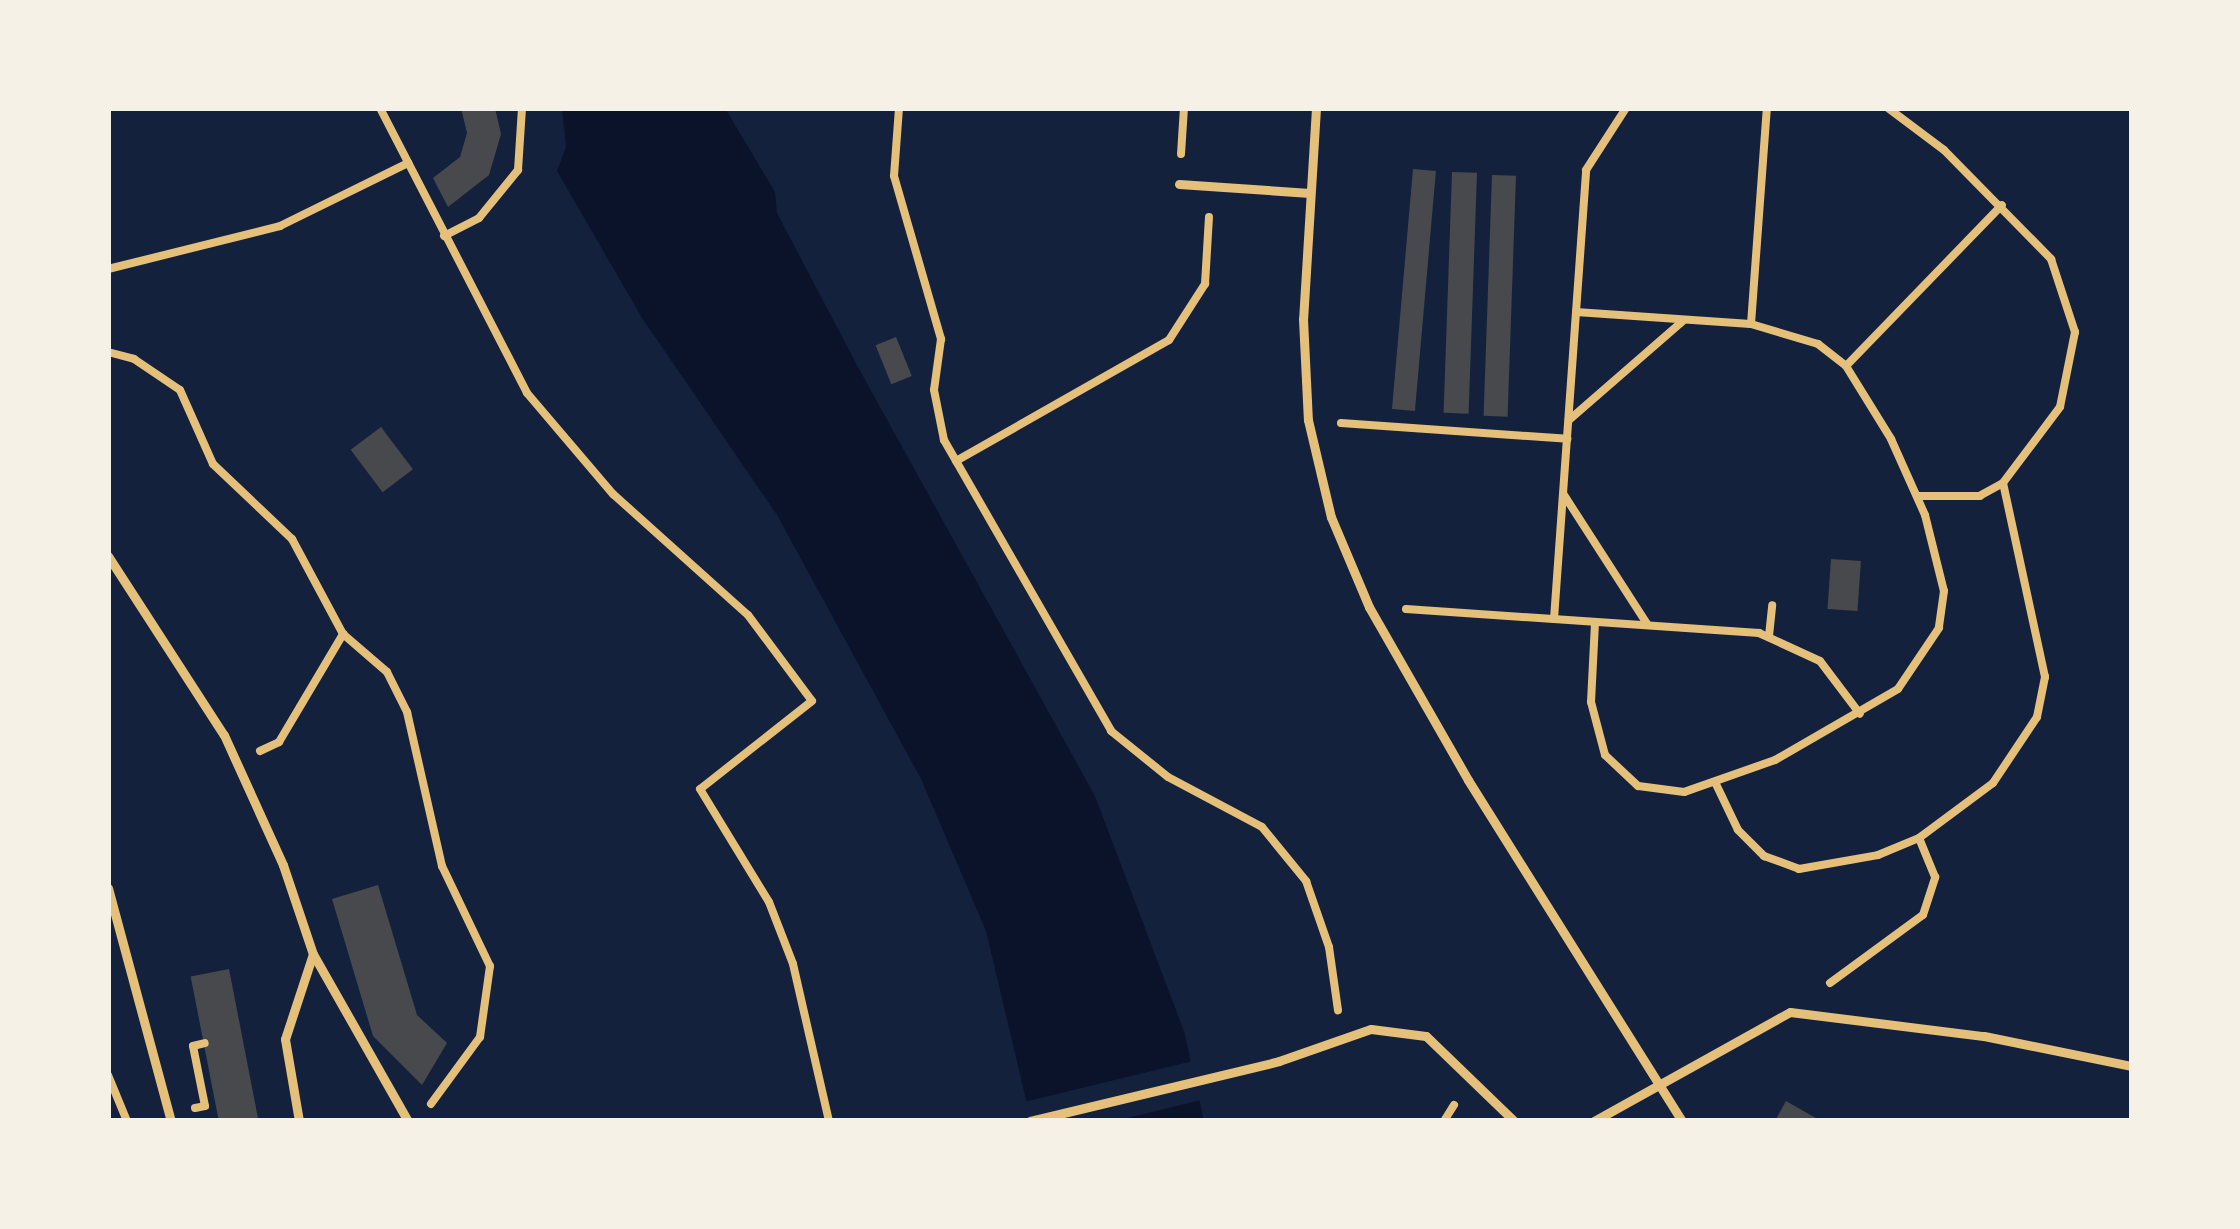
<!DOCTYPE html>
<style>
body{margin:0}
#map{position:relative;width:2240px;height:1229px;overflow:hidden;background:#14213d;font-family:Arial,sans-serif}
div>[style]{position:absolute}
[style*='--x']{left:calc(var(--x)*1px);top:calc(var(--y)*1px);width:calc(var(--w)*1px);rotate:calc(var(--a)*1deg)}
.water>*{inset:0;background:#0b132b}
.pier>*{inset:0;background:#14213d}
.building>*{inset:0;background:#48494c;transform-origin:0 0}
.path>*{height:8px;margin:-4px;padding:0 4px;transform-origin:4px;border-radius:4px;background:#e5c07b}
.service>*{height:9px;margin:-4.5px;padding:0 4.5px;transform-origin:4.5px;border-radius:4.5px;background:#e5c07b}
span{translate:-50% -50%;white-space:nowrap;text-align:center;line-height:1.15;-webkit-text-stroke:10px #f6f1e7;paint-order:stroke}
.frame{position:absolute;inset:0;border:111px solid #f6f1e7;pointer-events:none}
</style>
<div id="map">
<div class="water">
<div style="clip-path:polygon(562px 108px,725px 108px,775px 192px,777px 213px,858px 367px,1095px 796px,1184px 1031px,1204px 1121px,1031px 1121px,986px 931px,921px 779px,777px 515px,642px 318px,557px 171px,566px 147px)"></div>
</div>
<div class="pier">
<div style="clip-path:polygon(1197px 1060px,1205px 1099px,1115px 1121px,1025px 1121px,1020px 1103px)"></div>
</div>
<div class="building">
<div style="clip-path:polygon(461px 108px,495px 108px,501px 134px,489px 175px,448px 207px,433px 178px,460px 157px,467px 133px)"></div>
<div style="left:1413px;top:169px;width:23px;height:241px;rotate:5deg"></div>
<div style="left:1452px;top:172px;width:25px;height:241px;rotate:2deg"></div>
<div style="left:1492px;top:175px;width:24px;height:241px;rotate:2deg"></div>
<div style="left:896px;top:337px;width:42px;height:22px;rotate:68deg"></div>
<div style="left:381px;top:427px;width:53px;height:38px;rotate:53deg"></div>
<div style="left:1831px;top:559px;width:30px;height:50px;rotate:4deg"></div>
<div style="clip-path:polygon(378px 885px,417px 1015px,447px 1043px,422px 1085px,373px 1036px,332px 899px)"></div>
<div style="left:229px;top:969px;width:155px;height:39px;rotate:79deg"></div>
<div style="clip-path:polygon(1786px 1101px,1821px 1121px,1775px 1121px)"></div>
</div>
<div class="path">
<div style="--x:380;--y:108;--w:321;--a:62.7"></div>
<div style="--x:527;--y:393;--w:133;--a:49.6"></div>
<div style="--x:613;--y:494;--w:181;--a:41.9"></div>
<div style="--x:748;--y:615;--w:107;--a:53.3"></div>
<div style="--x:812;--y:701;--w:142;--a:141.8"></div>
<div style="--x:700;--y:789;--w:132;--a:58.6"></div>
<div style="--x:769;--y:902;--w:66;--a:68.8"></div>
<div style="--x:793;--y:964;--w:161;--a:77.1"></div>
<div style="--x:899;--y:108;--w:68;--a:94.2"></div>
<div style="--x:894;--y:176;--w:170;--a:73.9"></div>
<div style="--x:941;--y:339;--w:51;--a:97.8"></div>
<div style="--x:934;--y:390;--w:51;--a:78.7"></div>
<div style="--x:944;--y:440;--w:336;--a:60.1"></div>
<div style="--x:1111;--y:731;--w:73;--a:38.9"></div>
<div style="--x:1168;--y:777;--w:106;--a:28"></div>
<div style="--x:1262;--y:827;--w:70;--a:50.8"></div>
<div style="--x:1306;--y:881;--w:70;--a:70.8"></div>
<div style="--x:1329;--y:947;--w:64;--a:81.9"></div>
<div style="--x:1888;--y:108;--w:70;--a:36.9"></div>
<div style="--x:1944;--y:150;--w:153;--a:45.5"></div>
<div style="--x:2051;--y:259;--w:77;--a:71.8"></div>
<div style="--x:2075;--y:332;--w:76;--a:101.3"></div>
<div style="--x:2060;--y:407;--w:95;--a:126.9"></div>
<div style="--x:2003;--y:483;--w:26;--a:151"></div>
<div style="--x:1980;--y:496;--w:62;--a:180"></div>
<div style="--x:1181;--y:154;--w:46;--a:-86.3"></div>
<div style="--x:444;--y:236;--w:39;--a:-27"></div>
<div style="--x:479;--y:218;--w:62;--a:-50.9"></div>
<div style="--x:518;--y:170;--w:62;--a:-86.3"></div>
<div style="--x:108;--y:269;--w:177;--a:-14"></div>
<div style="--x:280;--y:226;--w:143;--a:-26.2"></div>
<div style="--x:1576;--y:312;--w:175;--a:3.9"></div>
<div style="--x:1751;--y:324;--w:70;--a:16.6"></div>
<div style="--x:1818;--y:344;--w:36;--a:38"></div>
<div style="--x:1846;--y:366;--w:86;--a:58.3"></div>
<div style="--x:1891;--y:439;--w:83;--a:65.9"></div>
<div style="--x:1925;--y:515;--w:78;--a:76"></div>
<div style="--x:1944;--y:591;--w:37;--a:98"></div>
<div style="--x:1939;--y:628;--w:73;--a:123.9"></div>
<div style="--x:1898;--y:689;--w:142;--a:150"></div>
<div style="--x:1775;--y:760;--w:96;--a:160.6"></div>
<div style="--x:1684;--y:792;--w:46;--a:-172.6"></div>
<div style="--x:1638;--y:786;--w:45;--a:-136.8"></div>
<div style="--x:1605;--y:755;--w:55;--a:-104.8"></div>
<div style="--x:1591;--y:702;--w:80;--a:-87.1"></div>
<div style="--x:1751;--y:324;--w:217;--a:-85.8"></div>
<div style="--x:108;--y:352;--w:27;--a:15"></div>
<div style="--x:134;--y:359;--w:55;--a:34"></div>
<div style="--x:180;--y:390;--w:81;--a:66"></div>
<div style="--x:213;--y:464;--w:109;--a:43.5"></div>
<div style="--x:292;--y:539;--w:108;--a:61.8"></div>
<div style="--x:343;--y:634;--w:58;--a:40.8"></div>
<div style="--x:387;--y:672;--w:45;--a:63.4"></div>
<div style="--x:407;--y:712;--w:158;--a:77.2"></div>
<div style="--x:442;--y:866;--w:111;--a:64.4"></div>
<div style="--x:490;--y:966;--w:72;--a:98"></div>
<div style="--x:480;--y:1037;--w:83;--a:126.2"></div>
<div style="--x:1846;--y:366;--w:224;--a:-45.9"></div>
<div style="--x:1569;--y:420;--w:152;--a:-41"></div>
<div style="--x:1341;--y:423;--w:227;--a:4"></div>
<div style="--x:956;--y:461;--w:245;--a:-29.6"></div>
<div style="--x:1169;--y:340;--w:67;--a:-57.3"></div>
<div style="--x:1205;--y:284;--w:67;--a:-86.6"></div>
<div style="--x:1564;--y:495;--w:153;--a:57.2"></div>
<div style="--x:1406;--y:609;--w:354;--a:3.9"></div>
<div style="--x:1759;--y:633;--w:67;--a:24.7"></div>
<div style="--x:1820;--y:661;--w:66;--a:53"></div>
<div style="--x:1554;--y:619;--w:450;--a:-85.9"></div>
<div style="--x:1586;--y:170;--w:74;--a:-57.2"></div>
<div style="--x:1769;--y:636;--w:31;--a:-84"></div>
<div style="--x:260;--y:751;--w:21;--a:-25"></div>
<div style="--x:279;--y:742;--w:126;--a:-59.3"></div>
<div style="--x:1715;--y:782;--w:53;--a:64.4"></div>
<div style="--x:1738;--y:830;--w:37;--a:45"></div>
<div style="--x:1764;--y:856;--w:37;--a:20"></div>
<div style="--x:1799;--y:869;--w:80;--a:-10"></div>
<div style="--x:1878;--y:855;--w:44;--a:-22.5"></div>
<div style="--x:1919;--y:838;--w:92;--a:-36.6"></div>
<div style="--x:1993;--y:783;--w:79;--a:-56.3"></div>
<div style="--x:2037;--y:717;--w:41;--a:-78.7"></div>
<div style="--x:2045;--y:677;--w:198;--a:-102.2"></div>
<div style="--x:1830;--y:983;--w:115;--a:-36.2"></div>
<div style="--x:1923;--y:915;--w:40;--a:-72"></div>
<div style="--x:1935;--y:877;--w:42;--a:-112.3"></div>
<div style="--x:108;--y:1075;--w:50;--a:67.6"></div>
<div style="--x:195;--y:1108;--w:10;--a:-11"></div>
<div style="--x:205;--y:1106;--w:61;--a:-101.3"></div>
<div style="--x:193;--y:1046;--w:12;--a:-14"></div>
<div style="--x:1444;--y:1121;--w:19;--a:-58"></div>
</div>
<div class="service">
<div style="--x:1316;--y:108;--w:211;--a:93.5"></div>
<div style="--x:1303;--y:319;--w:101;--a:87.2"></div>
<div style="--x:1308;--y:420;--w:100;--a:76.7"></div>
<div style="--x:1331;--y:517;--w:98;--a:67.1"></div>
<div style="--x:1369;--y:607;--w:199;--a:60.2"></div>
<div style="--x:1468;--y:780;--w:403;--a:57.9"></div>
<div style="--x:1179;--y:184;--w:131;--a:3.9"></div>
<div style="--x:108;--y:556;--w:213;--a:57.1"></div>
<div style="--x:224;--y:735;--w:143;--a:65.6"></div>
<div style="--x:283;--y:865;--w:94;--a:71.4"></div>
<div style="--x:313;--y:954;--w:192;--a:60.4"></div>
<div style="--x:108;--y:888;--w:241;--a:74.9"></div>
<div style="--x:299;--y:1121;--w:83;--a:-99.7"></div>
<div style="--x:285;--y:1039;--w:89;--a:-71.8"></div>
<div style="--x:1030;--y:1121;--w:256;--a:-13.5"></div>
<div style="--x:1279;--y:1061;--w:97;--a:-19.2"></div>
<div style="--x:1371;--y:1029;--w:55;--a:7.3"></div>
<div style="--x:1426;--y:1036;--w:122;--a:44"></div>
<div style="--x:1594;--y:1121;--w:224;--a:-29.1"></div>
<div style="--x:1790;--y:1012;--w:195;--a:7.1"></div>
<div style="--x:1984;--y:1036;--w:151;--a:11.5"></div>
</div>
<div class="frame"></div>
</div>
